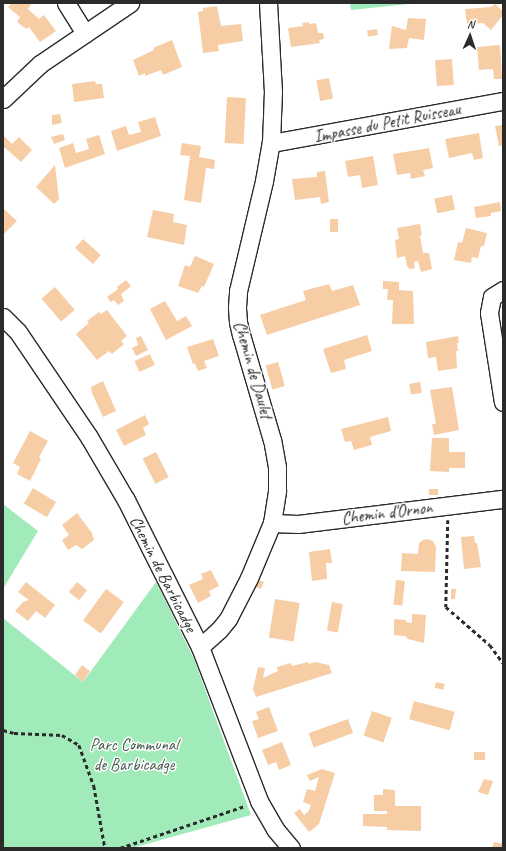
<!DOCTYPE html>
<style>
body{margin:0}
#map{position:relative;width:506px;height:851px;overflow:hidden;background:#fff;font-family:Caveat,sans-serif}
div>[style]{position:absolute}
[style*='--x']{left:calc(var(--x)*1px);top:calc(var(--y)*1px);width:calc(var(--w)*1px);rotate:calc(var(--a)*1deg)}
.green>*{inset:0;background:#a1eab9}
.building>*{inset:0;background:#f7cda6;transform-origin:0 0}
.path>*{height:2.5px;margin-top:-1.25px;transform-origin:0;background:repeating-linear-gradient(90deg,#2b2b2b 0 4px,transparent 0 7px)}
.roads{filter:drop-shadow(1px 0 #2b2b2b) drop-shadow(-1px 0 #2b2b2b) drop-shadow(0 1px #2b2b2b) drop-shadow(0 -1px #2b2b2b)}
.minor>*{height:17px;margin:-8.5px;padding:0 8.5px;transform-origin:8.5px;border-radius:8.5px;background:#fff}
span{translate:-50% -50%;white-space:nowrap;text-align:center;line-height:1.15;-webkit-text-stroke:3px #fff;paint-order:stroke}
.street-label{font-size:17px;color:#2b2b2b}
.park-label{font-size:17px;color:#485b4e}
.frame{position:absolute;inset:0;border:4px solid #2b2b2b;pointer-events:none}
.north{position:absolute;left:450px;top:16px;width:40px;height:40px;-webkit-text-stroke:3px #fff;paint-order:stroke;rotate:3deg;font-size:11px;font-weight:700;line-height:16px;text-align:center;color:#2b2b2b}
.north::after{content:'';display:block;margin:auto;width:14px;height:18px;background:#2b2b2b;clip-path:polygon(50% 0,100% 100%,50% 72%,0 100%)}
</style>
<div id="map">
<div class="green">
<div style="clip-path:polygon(350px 3px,419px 3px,351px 10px)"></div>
<div style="clip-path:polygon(3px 504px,38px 531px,3px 589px)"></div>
<div style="clip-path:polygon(156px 582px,194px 659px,251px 815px,132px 848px,3px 848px,3px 618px,83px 682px)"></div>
</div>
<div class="building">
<div style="clip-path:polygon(12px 3px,28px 3px,31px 5px,28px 9px,39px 19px,44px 15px,56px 31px,40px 42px,29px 27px,26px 29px,17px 22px,20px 17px,8px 7px)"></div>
<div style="clip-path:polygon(495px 4px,503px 11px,503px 15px,491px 30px,483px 23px,467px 24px,465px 9px,491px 7px)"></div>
<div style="clip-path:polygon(217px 6px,221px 26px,241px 24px,243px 41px,218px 45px,219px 51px,203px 53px,198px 12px,203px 11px,203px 8px)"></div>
<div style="clip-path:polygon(408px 18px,426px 19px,424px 40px,409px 38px,407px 48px,389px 49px,392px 26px,406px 30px)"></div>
<div style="clip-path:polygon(309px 22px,309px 24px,316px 23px,318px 33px,323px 33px,324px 39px,319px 40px,320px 43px,291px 47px,288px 28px,303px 26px,302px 23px)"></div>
<div style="left:377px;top:29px;width:6px;height:10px;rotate:81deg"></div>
<div style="clip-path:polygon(172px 40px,182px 67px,163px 75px,161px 70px,145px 76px,145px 73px,139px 76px,133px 60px,154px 50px,153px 48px)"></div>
<div style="clip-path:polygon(500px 45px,502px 79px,494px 79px,493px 69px,479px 70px,477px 47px)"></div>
<div style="left:452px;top:59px;width:26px;height:17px;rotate:86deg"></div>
<div style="left:329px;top:78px;width:21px;height:13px;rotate:79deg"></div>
<div style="clip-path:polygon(95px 81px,96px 84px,102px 84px,104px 98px,74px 102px,72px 84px)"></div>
<div style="left:227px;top:97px;width:19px;height:46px;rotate:3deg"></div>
<div style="clip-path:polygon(60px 114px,62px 123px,52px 125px,52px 115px)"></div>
<div style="clip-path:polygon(155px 117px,161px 136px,117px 151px,111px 131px,126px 126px,129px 135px,141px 132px,138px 122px)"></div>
<div style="clip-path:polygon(503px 125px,503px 145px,499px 146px,495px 126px)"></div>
<div style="clip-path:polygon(479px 133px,483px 158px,474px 160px,472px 153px,449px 158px,445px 139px)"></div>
<div style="clip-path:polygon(63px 134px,65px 140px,54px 144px,51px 137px)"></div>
<div style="clip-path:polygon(99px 135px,105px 154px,65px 168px,59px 148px,73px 143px,76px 153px,89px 149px,86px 139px)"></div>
<div style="clip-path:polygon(4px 136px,12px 144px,19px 137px,32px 150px,21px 162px,3px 146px)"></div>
<div style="clip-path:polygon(182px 143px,201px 146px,199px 157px,215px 160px,214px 169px,206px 168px,201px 203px,184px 200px,190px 156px,180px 155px)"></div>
<div style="clip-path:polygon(429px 148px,433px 168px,423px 170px,425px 176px,411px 179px,410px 173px,397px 175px,393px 154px)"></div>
<div style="clip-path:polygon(373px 156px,378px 185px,362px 188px,360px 175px,348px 177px,345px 161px)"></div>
<div style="clip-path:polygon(55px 165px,59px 199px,54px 204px,36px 187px)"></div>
<div style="clip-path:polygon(325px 171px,329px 202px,321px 204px,320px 197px,295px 200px,292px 179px,317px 177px,317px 172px)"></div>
<div style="left:452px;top:195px;width:15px;height:18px;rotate:79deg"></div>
<div style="clip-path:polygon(500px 202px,501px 211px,491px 213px,491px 216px,476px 218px,474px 207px)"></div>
<div style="clip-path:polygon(3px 208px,17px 221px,4px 234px,3px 233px)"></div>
<div style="clip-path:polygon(153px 210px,174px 214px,173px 222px,187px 225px,184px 245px,147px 237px)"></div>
<div style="left:330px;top:219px;width:8px;height:13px"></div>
<div style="clip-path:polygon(420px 224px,422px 235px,420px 236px,423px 253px,429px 253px,432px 269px,421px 272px,418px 261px,414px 262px,415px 268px,410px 269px,407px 266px,405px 256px,397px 258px,395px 240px,399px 239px,397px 228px)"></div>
<div style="clip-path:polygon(466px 228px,487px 233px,484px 246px,481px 246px,478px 258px,472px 257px,471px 263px,454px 260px,458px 242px,462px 243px)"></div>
<div style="left:83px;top:239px;width:24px;height:12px;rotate:42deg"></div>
<div style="clip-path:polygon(195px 256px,214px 264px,204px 287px,202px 286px,198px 293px,178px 286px,185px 265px,190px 267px)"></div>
<div style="clip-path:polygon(126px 280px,131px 286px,121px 294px,124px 301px,118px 305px,114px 300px,111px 302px,107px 297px,118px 289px,117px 287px)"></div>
<div style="clip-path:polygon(383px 281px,399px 282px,399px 290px,413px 291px,414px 324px,392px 324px,393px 300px,387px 300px,388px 289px,383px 289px)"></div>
<div style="clip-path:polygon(329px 284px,332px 291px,353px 285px,360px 305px,267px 335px,260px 315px,306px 300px,303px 291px)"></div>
<div style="left:55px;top:287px;width:30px;height:18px;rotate:49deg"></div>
<div style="clip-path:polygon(165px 301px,177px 321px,186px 316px,192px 326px,166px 340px,150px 309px)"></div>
<div style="clip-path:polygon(107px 310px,127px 336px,121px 341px,124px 344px,112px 354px,109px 351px,97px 360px,76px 334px,89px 323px,87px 321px,99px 312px,101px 314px)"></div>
<div style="clip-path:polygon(367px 335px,372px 351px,344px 360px,346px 369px,331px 373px,323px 349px)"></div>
<div style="clip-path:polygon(141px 336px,148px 350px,136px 356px,132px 348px,138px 345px,136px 338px)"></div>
<div style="clip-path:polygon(458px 336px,459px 343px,457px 343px,458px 351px,456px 351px,457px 368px,438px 371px,436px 357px,428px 358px,426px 342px)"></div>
<div style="clip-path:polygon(213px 339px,219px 356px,204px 361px,207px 368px,198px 371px,195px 364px,193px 364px,187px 347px)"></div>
<div style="left:150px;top:354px;width:12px;height:17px;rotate:66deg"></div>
<div style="left:278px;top:362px;width:25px;height:13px;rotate:74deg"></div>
<div style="clip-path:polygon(103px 381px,116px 411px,103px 417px,92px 393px,91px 387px)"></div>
<div style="left:420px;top:382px;width:11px;height:11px;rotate:80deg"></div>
<div style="clip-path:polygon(452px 387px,459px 430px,434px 435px,432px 424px,436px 424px,430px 390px)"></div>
<div style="clip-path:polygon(145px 415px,149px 424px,143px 428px,146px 435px,124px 446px,116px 430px)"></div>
<div style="clip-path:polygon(388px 417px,391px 431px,370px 437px,372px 445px,354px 450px,351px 441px,345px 442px,341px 429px)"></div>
<div style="clip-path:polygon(30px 431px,48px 441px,39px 457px,41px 459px,30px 481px,17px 474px,20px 467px,13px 463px)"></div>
<div style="clip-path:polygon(432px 438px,449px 438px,449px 452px,465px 452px,465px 468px,449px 468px,449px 472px,430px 471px)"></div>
<div style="left:156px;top:452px;width:28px;height:15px;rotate:63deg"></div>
<div style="left:33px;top:488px;width:27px;height:18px;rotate:31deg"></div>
<div style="left:438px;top:489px;width:6px;height:9px;rotate:90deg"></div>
<div style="clip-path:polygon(77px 513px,92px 533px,94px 540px,82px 549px,76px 545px,68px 550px,62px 540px,69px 535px,62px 525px)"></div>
<div style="clip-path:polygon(474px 536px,475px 543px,477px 543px,481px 567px,464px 569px,461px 537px)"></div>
<div style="clip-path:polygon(427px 539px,433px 541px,436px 547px,435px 572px,401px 571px,402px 553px,418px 554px,419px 543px,423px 540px)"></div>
<div style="clip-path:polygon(330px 549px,332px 563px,326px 563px,327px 579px,312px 581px,309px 552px)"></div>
<div style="clip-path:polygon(211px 570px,219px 586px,209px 591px,211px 596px,198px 603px,189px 585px,203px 579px,201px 574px)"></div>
<div style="clip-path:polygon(259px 580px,264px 582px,261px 589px,255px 587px)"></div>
<div style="left:396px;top:580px;width:9px;height:25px;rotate:6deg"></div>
<div style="clip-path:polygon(26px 582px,55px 605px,45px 618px,36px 611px,28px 621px,15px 611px,23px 602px,29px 600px,18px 592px)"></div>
<div style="left:77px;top:582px;width:13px;height:13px;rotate:39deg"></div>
<div style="left:106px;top:589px;width:22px;height:39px;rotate:36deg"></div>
<div style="clip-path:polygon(451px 589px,456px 589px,455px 599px,451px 599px)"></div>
<div style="left:275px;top:599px;width:25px;height:39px;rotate:9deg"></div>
<div style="left:332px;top:602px;width:11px;height:29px;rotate:10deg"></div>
<div style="clip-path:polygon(412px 614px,426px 615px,424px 643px,408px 639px,405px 636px,394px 635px,394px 619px,406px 620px,406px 622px,412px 623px)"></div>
<div style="clip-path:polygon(308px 662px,309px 664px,315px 662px,329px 665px,332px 673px,256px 697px,253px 689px,258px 667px,265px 668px,263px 678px,278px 671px,277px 667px,291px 663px,292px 666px)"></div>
<div style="clip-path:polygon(82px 665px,90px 671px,83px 682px,75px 675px)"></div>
<div style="left:436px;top:682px;width:9px;height:6px;rotate:13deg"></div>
<div style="left:414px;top:701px;width:42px;height:19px;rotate:15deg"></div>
<div style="clip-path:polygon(269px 707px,278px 731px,258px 738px,252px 721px,259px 719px,256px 712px)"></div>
<div style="left:372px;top:711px;width:21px;height:26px;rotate:19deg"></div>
<div style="left:348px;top:719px;width:15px;height:42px;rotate:70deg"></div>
<div style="clip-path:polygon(282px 742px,291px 765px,279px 770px,276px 762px,268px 765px,262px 750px)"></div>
<div style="left:474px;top:752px;width:11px;height:8px"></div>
<div style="clip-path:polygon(322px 769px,335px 773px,319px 824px,309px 832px,294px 813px,300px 809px,304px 815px,308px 812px,311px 805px,303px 802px,307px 789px,315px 791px,319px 777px,310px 781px,307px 775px)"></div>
<div style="clip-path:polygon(484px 779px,493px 781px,488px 795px,478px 792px)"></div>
<div style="clip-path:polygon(383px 789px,395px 790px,395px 806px,421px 806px,421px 831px,387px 830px,387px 827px,363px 826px,363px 814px,387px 814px,387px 811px,374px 811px,374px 795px,383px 795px)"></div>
<div style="clip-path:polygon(494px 842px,503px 844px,503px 848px,492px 848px)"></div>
</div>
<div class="path">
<div style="--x:448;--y:520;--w:87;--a:91.3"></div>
<div style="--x:446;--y:607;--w:58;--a:40.8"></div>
<div style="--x:490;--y:645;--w:22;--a:54"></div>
<div style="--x:3;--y:730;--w:11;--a:15"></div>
<div style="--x:14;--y:733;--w:48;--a:2.4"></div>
<div style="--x:62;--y:735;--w:20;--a:30"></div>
<div style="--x:79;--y:745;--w:44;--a:69.9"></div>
<div style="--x:94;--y:786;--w:63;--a:79.9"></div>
<div style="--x:120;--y:848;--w:132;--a:-18.6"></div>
</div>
<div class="roads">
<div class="minor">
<div style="--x:66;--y:3;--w:36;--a:58"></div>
<div style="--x:3;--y:99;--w:51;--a:-43.4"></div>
<div style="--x:40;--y:64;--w:109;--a:-34.1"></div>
<div style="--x:271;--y:143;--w:236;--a:-10.3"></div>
<div style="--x:503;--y:290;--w:13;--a:148"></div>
<div style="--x:492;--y:297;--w:16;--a:101"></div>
<div style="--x:489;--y:313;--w:90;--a:81.1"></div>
<div style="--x:3;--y:317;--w:21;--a:45"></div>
<div style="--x:18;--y:332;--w:127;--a:55.9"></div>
<div style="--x:89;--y:437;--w:73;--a:59.6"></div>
<div style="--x:126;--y:500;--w:165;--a:63.3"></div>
<div style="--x:200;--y:647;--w:165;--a:69"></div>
<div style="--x:259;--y:801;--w:32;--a:60"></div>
<div style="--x:275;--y:829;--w:25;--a:50"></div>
<div style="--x:272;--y:523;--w:26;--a:2"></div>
<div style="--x:298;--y:524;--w:207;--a:-7"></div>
<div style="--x:200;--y:647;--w:25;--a:-42"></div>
<div style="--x:219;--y:630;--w:14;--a:-51"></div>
<div style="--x:228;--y:619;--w:46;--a:-62.9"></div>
<div style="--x:249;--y:578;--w:60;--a:-67.3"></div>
<div style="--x:272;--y:523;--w:33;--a:-81"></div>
<div style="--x:277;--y:490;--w:23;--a:-90"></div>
<div style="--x:277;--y:467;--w:27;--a:-100"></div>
<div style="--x:272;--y:440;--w:109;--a:-106.4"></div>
<div style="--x:241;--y:335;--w:13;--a:-103"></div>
<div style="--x:238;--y:322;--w:15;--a:-94"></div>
<div style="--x:237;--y:307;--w:16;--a:-86"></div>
<div style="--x:238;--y:291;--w:113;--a:-76.7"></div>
<div style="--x:264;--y:181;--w:39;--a:-80"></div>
<div style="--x:271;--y:143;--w:51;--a:-87.8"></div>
<div style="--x:273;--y:92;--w:89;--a:-93.2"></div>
</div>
</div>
<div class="street-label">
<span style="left:387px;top:123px;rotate:-11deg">Impasse du Petit Ruisseau</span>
<span style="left:253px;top:370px;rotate:74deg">Chemin de Daulet</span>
<span style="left:387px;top:513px;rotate:-7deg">Chemin d'Ornon</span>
<span style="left:163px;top:574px;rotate:63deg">Chemin de Barbicadge</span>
</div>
<div class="park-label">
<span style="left:134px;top:755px">Parc Communal<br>de Barbicadge</span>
</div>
<div class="frame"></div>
<div class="north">N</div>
</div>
